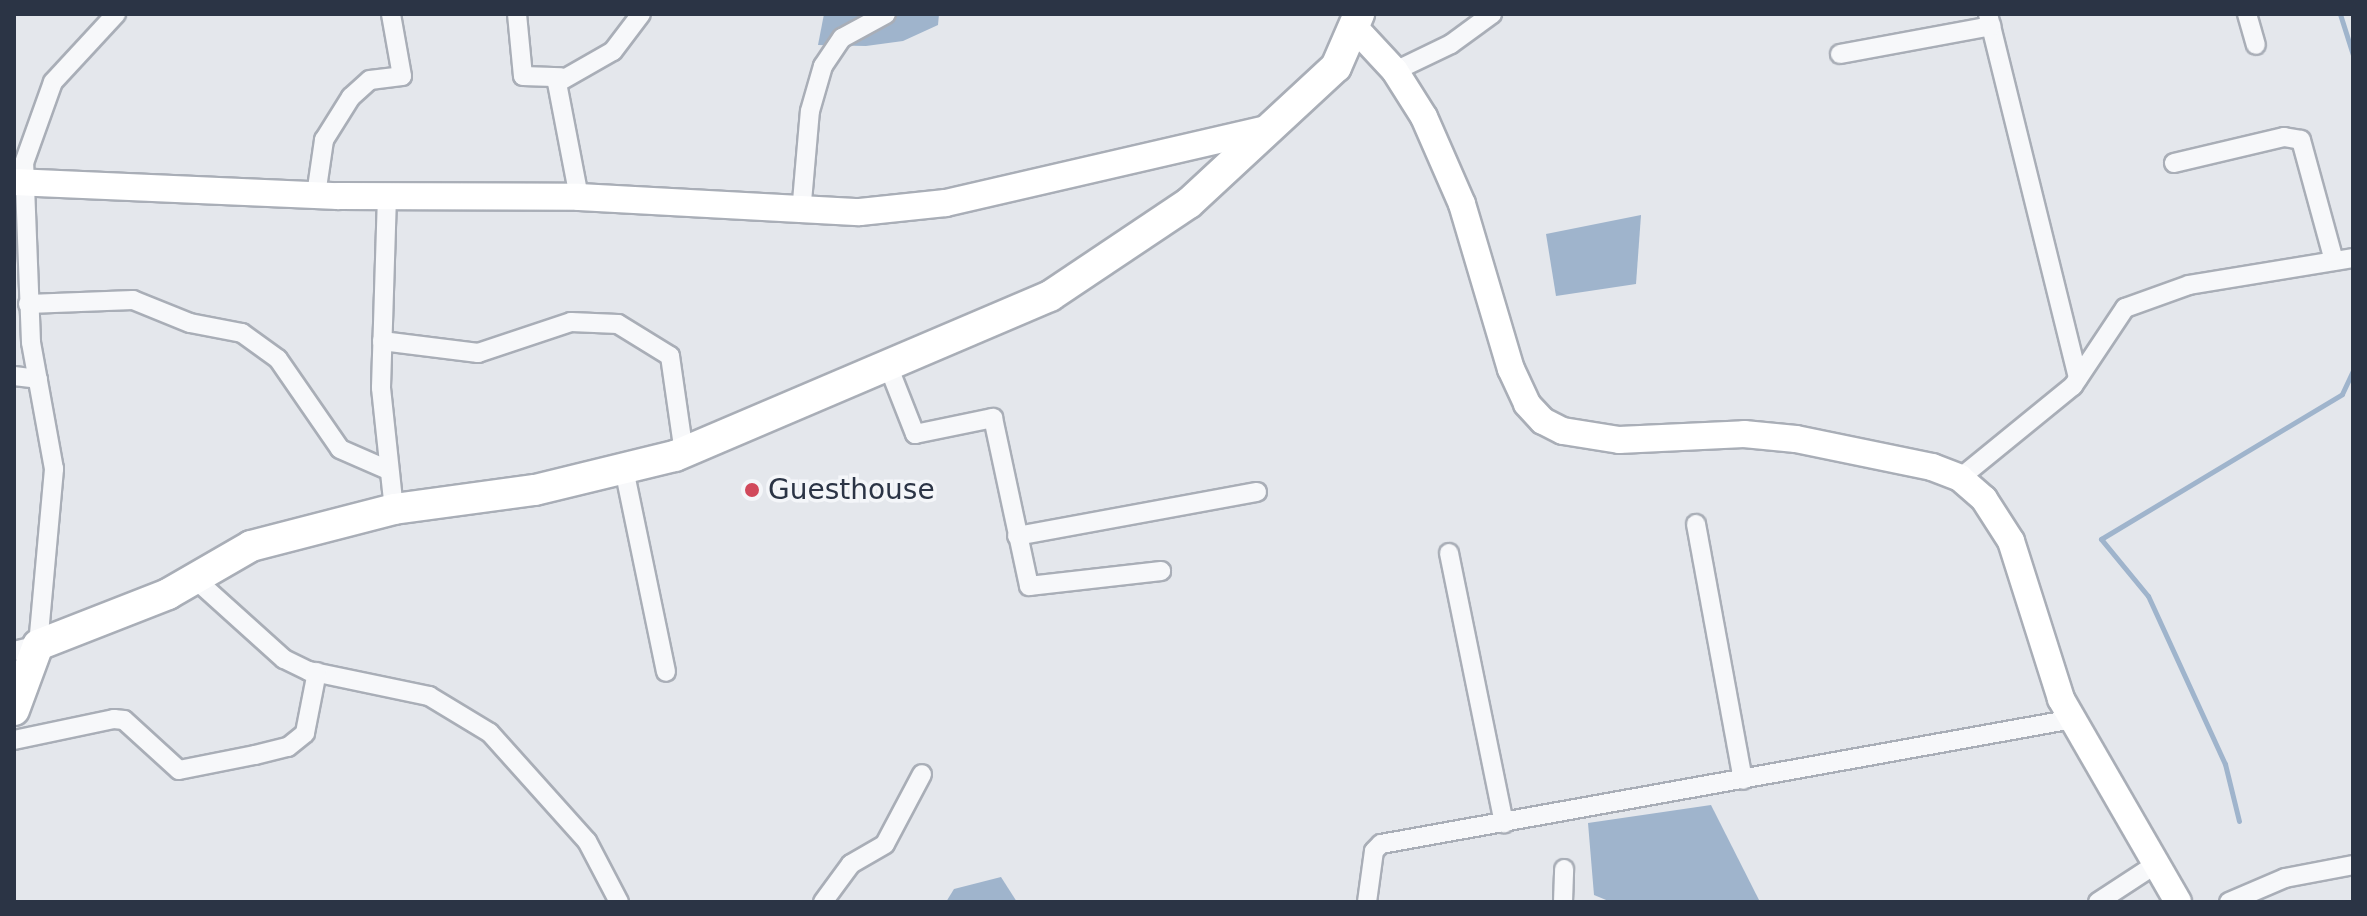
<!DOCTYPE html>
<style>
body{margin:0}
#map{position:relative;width:2367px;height:916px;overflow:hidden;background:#e4e7ec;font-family:"DejaVu Sans",sans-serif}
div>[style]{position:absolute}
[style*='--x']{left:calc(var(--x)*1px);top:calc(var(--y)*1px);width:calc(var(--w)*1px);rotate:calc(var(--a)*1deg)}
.water>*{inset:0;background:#9fb4cc}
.stream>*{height:5px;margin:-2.5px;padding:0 2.5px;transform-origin:2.5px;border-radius:2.5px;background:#9fb4cc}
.roads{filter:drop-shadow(2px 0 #a9aeb7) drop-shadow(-2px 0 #a9aeb7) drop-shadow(0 2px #a9aeb7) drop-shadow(0 -2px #a9aeb7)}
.street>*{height:18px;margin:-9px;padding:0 9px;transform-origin:9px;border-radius:9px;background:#f7f8fa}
.secondary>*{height:26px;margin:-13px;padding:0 13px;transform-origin:13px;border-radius:13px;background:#fff}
.primary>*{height:30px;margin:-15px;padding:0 15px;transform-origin:15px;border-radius:15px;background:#fff}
.dots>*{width:22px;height:22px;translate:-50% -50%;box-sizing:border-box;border:4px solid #f4f6f9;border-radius:50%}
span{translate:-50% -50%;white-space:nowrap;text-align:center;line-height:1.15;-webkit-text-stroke:7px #f4f6f9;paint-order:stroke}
.poi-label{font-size:28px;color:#2b3445}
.left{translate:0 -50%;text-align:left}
.frame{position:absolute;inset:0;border:16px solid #2b3445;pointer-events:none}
</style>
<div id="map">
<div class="water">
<div style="clip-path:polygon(824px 14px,939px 14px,938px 25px,903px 41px,866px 46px,818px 45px)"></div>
<div style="clip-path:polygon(1641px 215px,1636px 284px,1556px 296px,1546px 234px)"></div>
<div style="clip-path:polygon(1711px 805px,1759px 900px,1611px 902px,1594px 895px,1588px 823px)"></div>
<div style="clip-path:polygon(1001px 877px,1017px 902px,946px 902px,954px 889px)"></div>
</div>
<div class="stream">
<div style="--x:2340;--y:14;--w:43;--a:72.4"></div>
<div style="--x:2239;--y:821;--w:59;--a:-103.8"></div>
<div style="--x:2225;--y:764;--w:185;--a:-114.6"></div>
<div style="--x:2148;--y:596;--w:74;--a:-129.5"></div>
<div style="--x:2101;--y:539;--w:281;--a:-31"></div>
<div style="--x:2342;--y:394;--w:26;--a:-65"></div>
</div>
<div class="roads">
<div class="street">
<div style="--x:517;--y:14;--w:62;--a:84.5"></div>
<div style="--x:523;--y:76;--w:38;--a:2"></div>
<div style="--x:1988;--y:14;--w:375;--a:76.1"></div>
<div style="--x:2247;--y:14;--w:32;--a:74"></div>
<div style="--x:1840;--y:54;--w:154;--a:-10.5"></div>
<div style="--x:1395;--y:71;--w:62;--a:-25.7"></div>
<div style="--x:1451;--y:44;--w:51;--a:-36.2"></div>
<div style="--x:2174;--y:163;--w:113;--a:-13.3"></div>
<div style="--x:2284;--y:137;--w:17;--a:10"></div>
<div style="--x:2301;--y:140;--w:125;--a:74.7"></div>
<div style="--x:316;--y:195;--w:56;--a:-81.7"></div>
<div style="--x:324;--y:140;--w:51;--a:-57.9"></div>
<div style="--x:351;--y:97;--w:25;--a:-42"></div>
<div style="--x:370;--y:80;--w:32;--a:-7"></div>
<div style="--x:402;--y:76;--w:63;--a:-100.1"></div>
<div style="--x:387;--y:196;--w:192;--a:91.8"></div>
<div style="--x:381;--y:388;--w:122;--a:83.9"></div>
<div style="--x:579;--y:197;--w:116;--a:-100.9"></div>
<div style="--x:557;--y:83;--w:64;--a:-29.7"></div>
<div style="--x:613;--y:51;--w:46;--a:-52.9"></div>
<div style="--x:801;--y:213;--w:102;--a:-85"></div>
<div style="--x:810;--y:111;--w:47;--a:-73.9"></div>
<div style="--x:823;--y:66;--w:34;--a:-56"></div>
<div style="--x:842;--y:38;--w:50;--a:-28.6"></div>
<div style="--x:28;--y:304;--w:105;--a:-2.2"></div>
<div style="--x:133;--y:300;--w:61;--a:22"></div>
<div style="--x:190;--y:323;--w:53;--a:10.9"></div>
<div style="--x:242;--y:333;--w:44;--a:35.8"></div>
<div style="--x:278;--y:359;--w:109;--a:55.4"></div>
<div style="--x:340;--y:449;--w:50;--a:23.5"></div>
<div style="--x:382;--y:341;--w:97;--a:7.1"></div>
<div style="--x:478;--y:353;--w:98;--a:-18.4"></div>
<div style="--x:571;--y:322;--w:47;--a:2.4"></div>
<div style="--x:618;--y:324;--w:61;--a:31.6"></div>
<div style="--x:670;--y:356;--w:98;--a:81.8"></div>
<div style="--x:889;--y:368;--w:71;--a:68.5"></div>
<div style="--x:915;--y:434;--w:80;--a:-11.6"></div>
<div style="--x:993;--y:418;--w:172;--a:77.9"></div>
<div style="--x:1029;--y:586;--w:133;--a:-6.5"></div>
<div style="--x:14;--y:376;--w:24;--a:7"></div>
<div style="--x:624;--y:469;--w:207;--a:78.3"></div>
<div style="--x:1960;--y:478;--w:146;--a:-39.2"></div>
<div style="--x:2073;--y:386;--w:94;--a:-56.3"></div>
<div style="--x:2125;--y:308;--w:68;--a:-19.8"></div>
<div style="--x:2189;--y:285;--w:166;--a:-9.3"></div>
<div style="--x:1696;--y:524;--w:260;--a:79.6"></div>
<div style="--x:1017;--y:536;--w:244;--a:-10.4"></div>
<div style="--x:1449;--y:553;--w:276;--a:78.5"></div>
<div style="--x:194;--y:578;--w:121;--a:42"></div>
<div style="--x:284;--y:659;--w:28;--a:26"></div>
<div style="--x:309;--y:671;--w:123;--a:11.8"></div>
<div style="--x:429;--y:696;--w:71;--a:31.2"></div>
<div style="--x:490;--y:733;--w:145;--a:48.1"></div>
<div style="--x:587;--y:841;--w:69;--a:62.3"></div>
<div style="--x:14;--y:651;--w:25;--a:-14"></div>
<div style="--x:38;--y:645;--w:177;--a:-84.8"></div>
<div style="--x:54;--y:469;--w:129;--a:-100.3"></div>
<div style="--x:31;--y:342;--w:179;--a:-92.2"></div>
<div style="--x:24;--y:163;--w:86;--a:-70.3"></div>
<div style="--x:53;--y:82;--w:93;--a:-47.2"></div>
<div style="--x:14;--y:740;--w:102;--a:-11.9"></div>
<div style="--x:114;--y:719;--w:10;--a:6"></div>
<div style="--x:124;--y:720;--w:74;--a:42.3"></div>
<div style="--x:179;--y:770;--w:77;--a:-11.2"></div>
<div style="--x:255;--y:755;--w:34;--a:-14"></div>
<div style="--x:288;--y:747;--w:22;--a:-39"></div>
<div style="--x:305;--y:733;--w:62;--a:-78.9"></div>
<div style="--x:823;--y:902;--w:47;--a:-53.6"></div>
<div style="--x:851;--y:864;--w:39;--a:-30"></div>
<div style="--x:885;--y:844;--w:79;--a:-62.1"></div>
<div style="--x:1367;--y:902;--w:51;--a:-82.2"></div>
<div style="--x:1374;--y:851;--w:10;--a:-45"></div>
<div style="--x:1381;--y:844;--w:703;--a:-10.24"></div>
<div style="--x:1563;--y:902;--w:33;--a:-88"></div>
<div style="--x:2098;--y:902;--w:69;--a:-33.2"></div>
<div style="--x:2229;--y:902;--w:61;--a:-23.2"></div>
<div style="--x:2285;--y:878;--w:69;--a:-10.8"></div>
</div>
<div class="secondary">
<div style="--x:1356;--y:29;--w:57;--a:47.1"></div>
<div style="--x:1395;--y:71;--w:54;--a:57.8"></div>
<div style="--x:1424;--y:117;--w:95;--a:66.4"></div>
<div style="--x:1462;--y:204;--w:172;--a:73.5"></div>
<div style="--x:1511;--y:369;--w:38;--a:65"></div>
<div style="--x:1527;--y:404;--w:23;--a:47"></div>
<div style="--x:1543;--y:421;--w:22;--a:27"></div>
<div style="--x:1563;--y:431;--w:57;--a:9.1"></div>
<div style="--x:1619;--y:440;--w:125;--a:-2.7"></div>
<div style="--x:1744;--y:434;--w:52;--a:5.5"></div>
<div style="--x:1796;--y:439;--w:139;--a:11.6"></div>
<div style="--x:1932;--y:467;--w:30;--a:21"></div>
<div style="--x:1960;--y:478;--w:32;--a:41"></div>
<div style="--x:1984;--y:499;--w:50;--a:57.3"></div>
<div style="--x:2011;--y:541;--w:166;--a:72.4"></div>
<div style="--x:2061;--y:699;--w:234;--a:60"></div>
<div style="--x:14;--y:182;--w:324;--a:2.5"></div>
<div style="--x:338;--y:196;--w:241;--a:0.2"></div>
<div style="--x:579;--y:197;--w:281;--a:3.1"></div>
<div style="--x:860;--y:212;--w:86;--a:-6"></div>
<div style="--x:946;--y:203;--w:334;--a:-13"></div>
</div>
<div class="primary">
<div style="--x:14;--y:710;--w:69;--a:-69.7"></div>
<div style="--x:38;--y:645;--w:140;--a:-21.4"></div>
<div style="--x:168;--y:594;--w:96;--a:-30"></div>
<div style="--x:251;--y:546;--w:148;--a:-14.5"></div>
<div style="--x:394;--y:509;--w:142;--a:-7.7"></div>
<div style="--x:535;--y:490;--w:144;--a:-13.7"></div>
<div style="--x:675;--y:456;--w:408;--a:-23.1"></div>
<div style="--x:1050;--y:296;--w:167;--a:-33.8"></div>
<div style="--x:1189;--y:203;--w:200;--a:-42.8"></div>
<div style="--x:1336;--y:67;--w:58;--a:-66.5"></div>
</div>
</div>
<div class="dots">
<div style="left:752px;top:490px;background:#d1495b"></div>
</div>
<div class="poi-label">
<span class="left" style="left:768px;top:490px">Guesthouse</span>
</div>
<div class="frame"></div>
</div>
